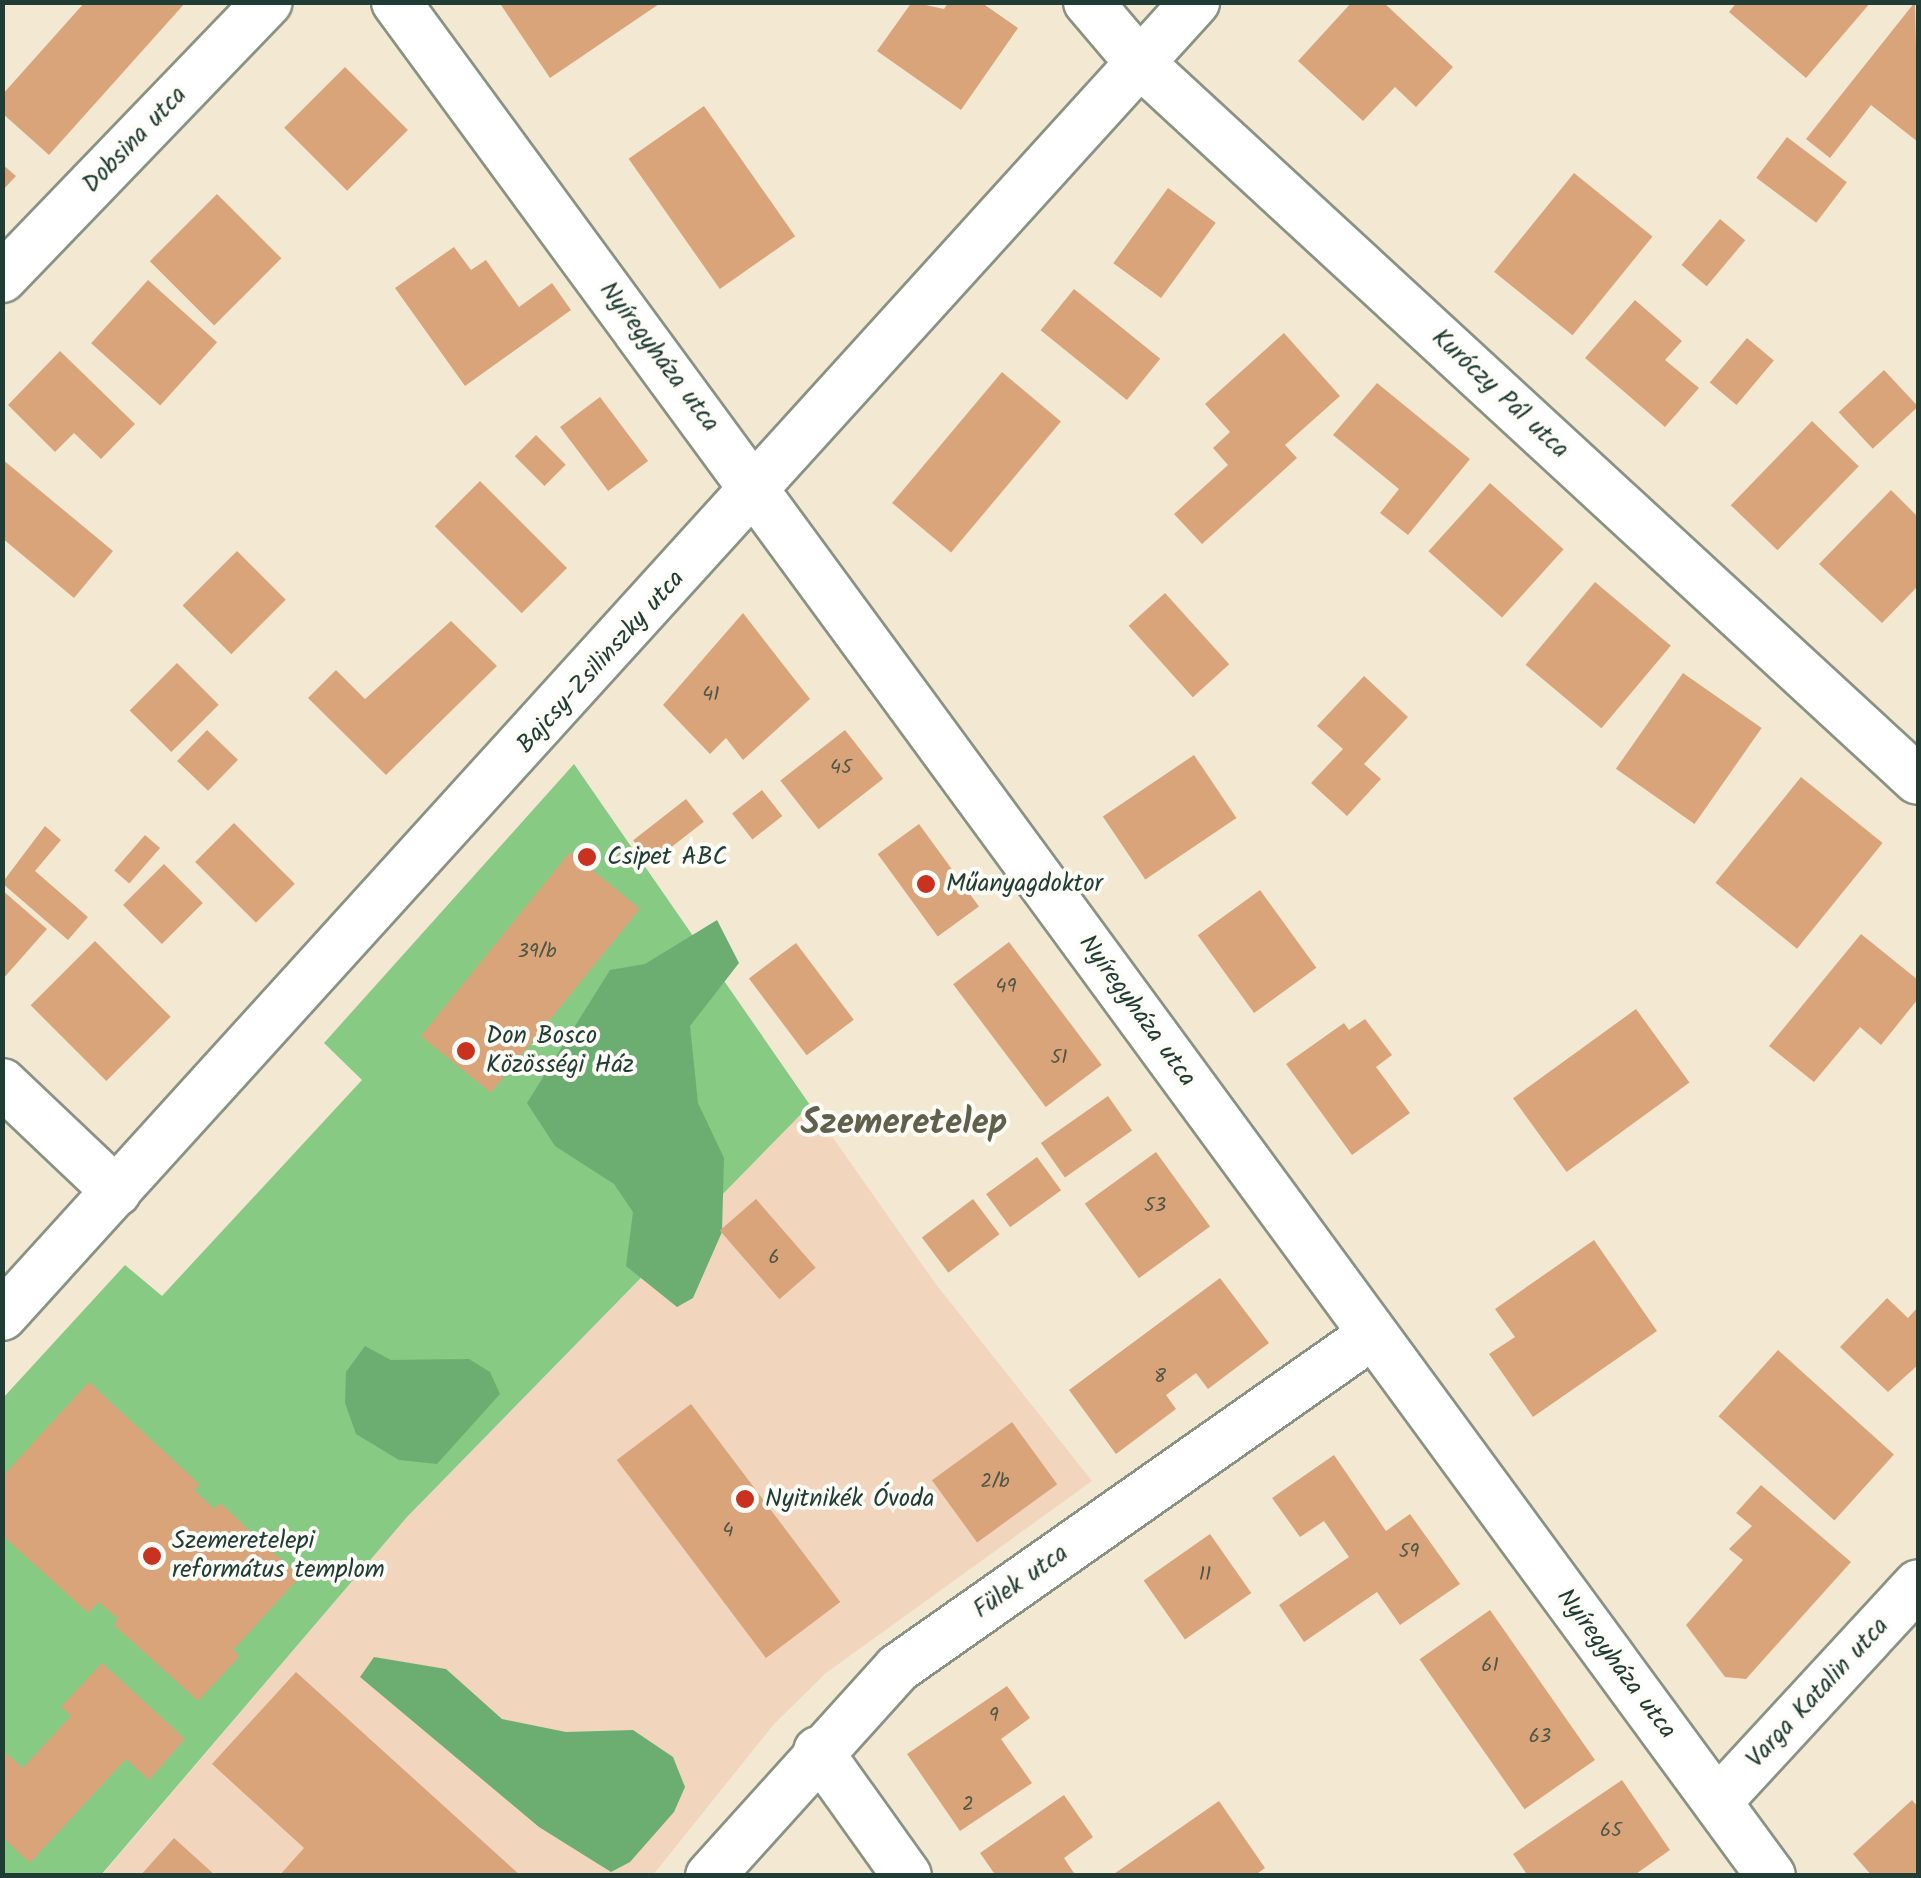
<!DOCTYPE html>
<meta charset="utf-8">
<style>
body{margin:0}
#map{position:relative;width:1921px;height:1878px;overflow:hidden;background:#f3e9d2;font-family:Kalam,sans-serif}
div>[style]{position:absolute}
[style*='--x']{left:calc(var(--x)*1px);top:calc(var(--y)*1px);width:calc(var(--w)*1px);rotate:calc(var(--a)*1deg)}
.built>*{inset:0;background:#f1d5bd}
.green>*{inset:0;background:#86ca83}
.forest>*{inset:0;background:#6cae71}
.building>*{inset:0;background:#daa47a;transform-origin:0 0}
.roads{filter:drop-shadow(2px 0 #899383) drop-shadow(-2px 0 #899383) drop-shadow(0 2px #899383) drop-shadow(0 -2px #899383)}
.street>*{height:48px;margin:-24px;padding:0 24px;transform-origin:24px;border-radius:24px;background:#fff}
.dots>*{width:28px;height:28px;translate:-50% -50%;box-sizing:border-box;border:5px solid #fdfcf7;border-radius:50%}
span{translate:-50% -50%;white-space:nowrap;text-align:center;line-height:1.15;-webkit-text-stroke:8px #fdfcf7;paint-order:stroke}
.number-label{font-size:20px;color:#4e5746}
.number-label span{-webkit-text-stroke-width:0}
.street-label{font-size:25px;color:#1f3d34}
.poi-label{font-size:25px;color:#1f3d34}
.left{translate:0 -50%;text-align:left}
.district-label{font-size:35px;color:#60614c;font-weight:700}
.frame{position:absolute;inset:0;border:5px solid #1f3d34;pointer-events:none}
</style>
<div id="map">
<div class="built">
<div style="clip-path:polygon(810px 1105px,935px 1283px,1092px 1481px,826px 1673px,774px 1724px,653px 1875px,101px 1876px,407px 1517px)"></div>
</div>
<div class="green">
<div style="clip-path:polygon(574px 764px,810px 1105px,407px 1517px,101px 1875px,3px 1876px,3px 1398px,125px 1265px,162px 1296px,362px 1080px,324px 1043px)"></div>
</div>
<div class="forest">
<div style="clip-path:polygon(717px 920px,739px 963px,690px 1026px,698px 1103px,724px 1158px,722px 1232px,693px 1298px,677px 1307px,626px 1266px,633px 1212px,614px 1184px,555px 1146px,527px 1103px,610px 970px,645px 964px)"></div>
<div style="clip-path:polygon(365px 1346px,391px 1360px,469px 1359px,490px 1372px,500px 1394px,437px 1464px,399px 1460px,356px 1434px,345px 1403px,346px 1372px)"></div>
<div style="clip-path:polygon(374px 1657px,446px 1669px,502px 1719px,566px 1732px,633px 1730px,673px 1757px,685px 1787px,674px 1812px,630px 1862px,611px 1872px,539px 1827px,360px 1677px)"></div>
</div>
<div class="building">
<div style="clip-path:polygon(85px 2px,186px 2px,49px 155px,2px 113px,2px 95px)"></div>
<div style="clip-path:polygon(499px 2px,662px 2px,550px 78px)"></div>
<div style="clip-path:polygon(912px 2px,944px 9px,948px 3px,982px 3px,1018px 28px,961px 110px,877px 51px)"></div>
<div style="clip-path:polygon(1352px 2px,1383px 2px,1453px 67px,1416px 107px,1395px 87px,1363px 121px,1298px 61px)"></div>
<div style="clip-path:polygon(1737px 2px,1871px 2px,1806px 78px,1729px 12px)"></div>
<div style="clip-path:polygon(1915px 2px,1918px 142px,1871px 105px,1830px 158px,1806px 139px)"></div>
<div style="left:345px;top:67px;width:89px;height:86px;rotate:45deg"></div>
<div style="left:704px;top:106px;width:159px;height:92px;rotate:55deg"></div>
<div style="left:1787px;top:137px;width:75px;height:51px;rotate:37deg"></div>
<div style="clip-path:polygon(2px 164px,16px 176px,2px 191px)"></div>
<div style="left:1574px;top:173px;width:101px;height:127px;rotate:39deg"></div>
<div style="left:1168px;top:188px;width:59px;height:93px;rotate:36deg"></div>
<div style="left:217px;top:194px;width:91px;height:95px;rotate:45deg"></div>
<div style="left:1720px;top:219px;width:33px;height:60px;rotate:40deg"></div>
<div style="clip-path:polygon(454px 247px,471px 270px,486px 260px,519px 307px,552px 283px,571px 310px,465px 386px,395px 288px)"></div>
<div style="left:148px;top:280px;width:93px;height:85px;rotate:42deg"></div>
<div style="left:1074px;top:289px;width:111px;height:53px;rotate:39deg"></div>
<div style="clip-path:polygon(1635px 300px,1682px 341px,1665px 360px,1699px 388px,1665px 427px,1585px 358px)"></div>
<div style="clip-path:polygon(1284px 333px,1340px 396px,1285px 445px,1297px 458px,1202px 544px,1174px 514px,1228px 465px,1213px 448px,1230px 432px,1205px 404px)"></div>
<div style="left:1747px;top:338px;width:35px;height:58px;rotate:40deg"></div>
<div style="clip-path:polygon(60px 351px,135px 424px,101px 459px,74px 433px,55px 452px,8px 405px)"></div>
<div style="left:1884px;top:370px;width:50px;height:62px;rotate:47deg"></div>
<div style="left:1002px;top:372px;width:77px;height:171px;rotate:40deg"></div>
<div style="clip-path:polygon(1377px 383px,1470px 459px,1408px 535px,1380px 513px,1399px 489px,1333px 435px)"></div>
<div style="left:600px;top:397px;width:80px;height:50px;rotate:53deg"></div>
<div style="left:1812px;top:421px;width:65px;height:117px;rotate:44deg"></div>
<div style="left:536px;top:435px;width:42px;height:30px;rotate:45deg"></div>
<div style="clip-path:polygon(2px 459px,113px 551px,74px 598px,2px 538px)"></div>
<div style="left:480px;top:481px;width:123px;height:64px;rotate:45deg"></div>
<div style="left:1490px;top:483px;width:99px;height:92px;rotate:42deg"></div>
<div style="clip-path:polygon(1891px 490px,1918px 517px,1918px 586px,1882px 623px,1819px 564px)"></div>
<div style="left:237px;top:551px;width:69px;height:77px;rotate:45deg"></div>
<div style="left:1595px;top:582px;width:99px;height:108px;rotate:40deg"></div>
<div style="left:1165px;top:593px;width:96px;height:49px;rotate:48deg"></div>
<div style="clip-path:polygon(743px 613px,810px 699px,743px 760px,726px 738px,710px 754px,663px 705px)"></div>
<div style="clip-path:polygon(451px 621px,497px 666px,386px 775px,308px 698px,336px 670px,365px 699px)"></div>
<div style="left:177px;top:663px;width:59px;height:67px;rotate:45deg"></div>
<div style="left:1683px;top:673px;width:96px;height:117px;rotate:35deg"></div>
<div style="clip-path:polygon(1364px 676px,1408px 717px,1364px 764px,1381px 779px,1347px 816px,1311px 783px,1343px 749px,1317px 726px)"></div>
<div style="left:207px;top:730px;width:43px;height:43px;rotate:44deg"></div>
<div style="left:845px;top:730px;width:62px;height:82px;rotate:52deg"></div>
<div style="left:1194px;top:755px;width:76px;height:110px;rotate:56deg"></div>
<div style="left:1801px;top:777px;width:105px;height:136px;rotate:39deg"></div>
<div style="left:762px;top:790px;width:33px;height:38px;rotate:52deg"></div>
<div style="left:686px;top:799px;width:29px;height:67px;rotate:52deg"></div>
<div style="left:234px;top:823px;width:86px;height:55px;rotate:45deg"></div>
<div style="left:919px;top:824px;width:102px;height:51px;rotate:54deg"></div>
<div style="clip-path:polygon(45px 826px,61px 840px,35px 871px,88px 917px,68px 940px,2px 883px)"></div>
<div style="left:145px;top:835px;width:20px;height:47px;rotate:41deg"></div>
<div style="left:570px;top:852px;width:90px;height:237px;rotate:39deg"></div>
<div style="left:164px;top:864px;width:55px;height:58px;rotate:45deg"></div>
<div style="clip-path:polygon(2px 890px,47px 929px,2px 980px)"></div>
<div style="left:1260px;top:890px;width:96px;height:77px;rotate:54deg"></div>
<div style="clip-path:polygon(1861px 934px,1918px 980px,1918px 999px,1881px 1045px,1860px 1027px,1814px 1082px,1769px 1046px)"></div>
<div style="left:95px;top:941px;width:107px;height:91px;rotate:45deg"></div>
<div style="left:1009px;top:942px;width:154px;height:70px;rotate:53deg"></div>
<div style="left:796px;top:943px;width:96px;height:59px;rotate:53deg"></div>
<div style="left:1636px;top:1009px;width:91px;height:152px;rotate:54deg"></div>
<div style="clip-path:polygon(1365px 1019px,1392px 1055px,1376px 1067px,1410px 1113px,1352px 1155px,1286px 1064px,1344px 1023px,1349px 1030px)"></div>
<div style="left:1108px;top:1096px;width:42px;height:82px;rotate:55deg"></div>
<div style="left:1156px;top:1152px;width:92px;height:88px;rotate:54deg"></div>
<div style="left:1037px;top:1157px;width:41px;height:63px;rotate:54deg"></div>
<div style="left:756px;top:1199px;width:91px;height:48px;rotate:49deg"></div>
<div style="left:973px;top:1199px;width:44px;height:64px;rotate:53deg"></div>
<div style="clip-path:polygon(1594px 1240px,1657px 1331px,1533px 1417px,1489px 1354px,1515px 1337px,1495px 1309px)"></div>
<div style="clip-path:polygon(1220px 1278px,1269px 1343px,1208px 1389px,1196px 1373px,1166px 1395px,1176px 1409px,1116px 1454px,1069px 1390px)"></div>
<div style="clip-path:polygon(1887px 1298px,1908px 1318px,1918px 1307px,1918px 1365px,1888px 1392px,1840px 1347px)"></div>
<div style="left:1778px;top:1350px;width:156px;height:89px;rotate:42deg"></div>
<div style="clip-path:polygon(89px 1382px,200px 1485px,194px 1490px,214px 1509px,220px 1503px,300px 1577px,233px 1650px,240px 1656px,198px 1701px,114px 1625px,118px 1619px,99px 1602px,88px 1613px,2px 1535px,2px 1477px)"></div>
<div style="left:691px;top:1404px;width:248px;height:93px;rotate:53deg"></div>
<div style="left:1012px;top:1422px;width:77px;height:99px;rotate:54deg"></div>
<div style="clip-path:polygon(1334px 1455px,1386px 1531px,1410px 1514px,1460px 1584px,1400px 1625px,1377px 1592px,1304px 1642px,1279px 1605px,1349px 1557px,1324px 1521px,1300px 1537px,1272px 1498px)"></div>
<div style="clip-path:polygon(1761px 1485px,1851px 1562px,1746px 1679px,1725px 1677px,1686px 1625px,1743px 1560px,1729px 1549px,1752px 1526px,1736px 1513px)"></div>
<div style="left:1210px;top:1534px;width:72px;height:81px;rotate:55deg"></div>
<div style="left:1490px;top:1610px;width:183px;height:86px;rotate:55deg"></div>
<div style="clip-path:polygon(102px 1663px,185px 1739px,149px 1780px,126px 1759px,30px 1863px,2px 1837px,2px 1750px,23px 1768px,71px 1716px,61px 1707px)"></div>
<div style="clip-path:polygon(296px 1672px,521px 1876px,279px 1876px,304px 1848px,212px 1764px)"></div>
<div style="clip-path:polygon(1007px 1686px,1030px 1718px,1001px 1739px,1032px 1783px,960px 1831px,907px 1754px)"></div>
<div style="clip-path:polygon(1622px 1780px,1670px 1850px,1633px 1876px,1528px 1876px,1513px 1854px)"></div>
<div style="clip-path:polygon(1064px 1795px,1093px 1837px,1064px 1858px,1076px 1876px,996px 1876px,980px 1853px)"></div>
<div style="clip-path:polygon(1912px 1800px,1918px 1807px,1918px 1876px,1872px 1876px,1853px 1854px)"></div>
<div style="clip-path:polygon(1219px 1801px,1265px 1868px,1254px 1876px,1111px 1876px)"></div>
<div style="clip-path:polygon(174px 1838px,216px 1876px,140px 1876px)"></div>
</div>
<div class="roads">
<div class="street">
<div style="--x:396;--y:2;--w:2324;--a:53.73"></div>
<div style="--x:1088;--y:2;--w:79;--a:49.6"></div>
<div style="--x:1139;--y:62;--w:1059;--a:42.67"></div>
<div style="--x:2;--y:278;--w:383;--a:-46.1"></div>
<div style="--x:2;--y:1083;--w:158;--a:43.5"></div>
<div style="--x:2;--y:1316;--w:1775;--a:-47.76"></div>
<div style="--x:818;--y:1751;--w:153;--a:54.5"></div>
<div style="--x:1718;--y:1801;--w:295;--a:-47.3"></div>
<div style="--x:710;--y:1876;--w:280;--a:-47.9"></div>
<div style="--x:898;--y:1668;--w:579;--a:-35.09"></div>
</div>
</div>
<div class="dots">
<div style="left:587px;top:857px;background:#c8321e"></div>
<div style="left:926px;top:884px;background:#c8321e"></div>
<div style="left:466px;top:1051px;background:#c8321e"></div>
<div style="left:745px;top:1499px;background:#c8321e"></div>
<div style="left:152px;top:1556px;background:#c8321e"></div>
</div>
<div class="number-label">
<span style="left:711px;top:695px">41</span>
<span style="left:841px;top:768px">45</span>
<span style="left:537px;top:952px">39/b</span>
<span style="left:1006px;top:987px">49</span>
<span style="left:1059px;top:1058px">51</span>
<span style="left:1155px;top:1206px">53</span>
<span style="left:774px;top:1258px">6</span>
<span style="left:1160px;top:1377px">8</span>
<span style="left:995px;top:1482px">2/b</span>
<span style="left:728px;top:1531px">4</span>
<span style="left:1409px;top:1552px">59</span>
<span style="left:1205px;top:1575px">11</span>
<span style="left:1490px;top:1666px">61</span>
<span style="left:994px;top:1716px">9</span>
<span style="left:1540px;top:1737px">63</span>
<span style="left:968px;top:1805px">2</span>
<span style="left:1611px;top:1831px">65</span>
</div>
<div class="street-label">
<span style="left:135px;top:140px;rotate:-46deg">Dobsina utca</span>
<span style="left:659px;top:357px;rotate:53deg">Nyíregyháza utca</span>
<span style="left:1500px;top:394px;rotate:43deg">Kuróczy Pál utca</span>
<span style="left:601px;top:662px;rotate:-48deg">Bajcsy-Zsilinszky utca</span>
<span style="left:1137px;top:1011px;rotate:54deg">Nyíregyháza utca</span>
<span style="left:1021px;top:1582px;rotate:-35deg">Fülek utca</span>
<span style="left:1616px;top:1664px;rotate:53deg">Nyíregyháza utca</span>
<span style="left:1818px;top:1693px;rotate:-47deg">Varga Katalin utca</span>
</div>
<div class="poi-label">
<span class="left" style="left:607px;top:857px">Csipet ABC</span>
<span class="left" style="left:946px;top:884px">Műanyagdoktor</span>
<span class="left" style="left:486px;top:1051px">Don Bosco<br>Közösségi Ház</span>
<span class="left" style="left:765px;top:1499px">Nyitnikék Óvoda</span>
<span class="left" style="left:172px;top:1556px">Szemeretelepi<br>református templom</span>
</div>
<div class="district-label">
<span style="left:904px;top:1124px">Szemeretelep</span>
</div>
<div class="frame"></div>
</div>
